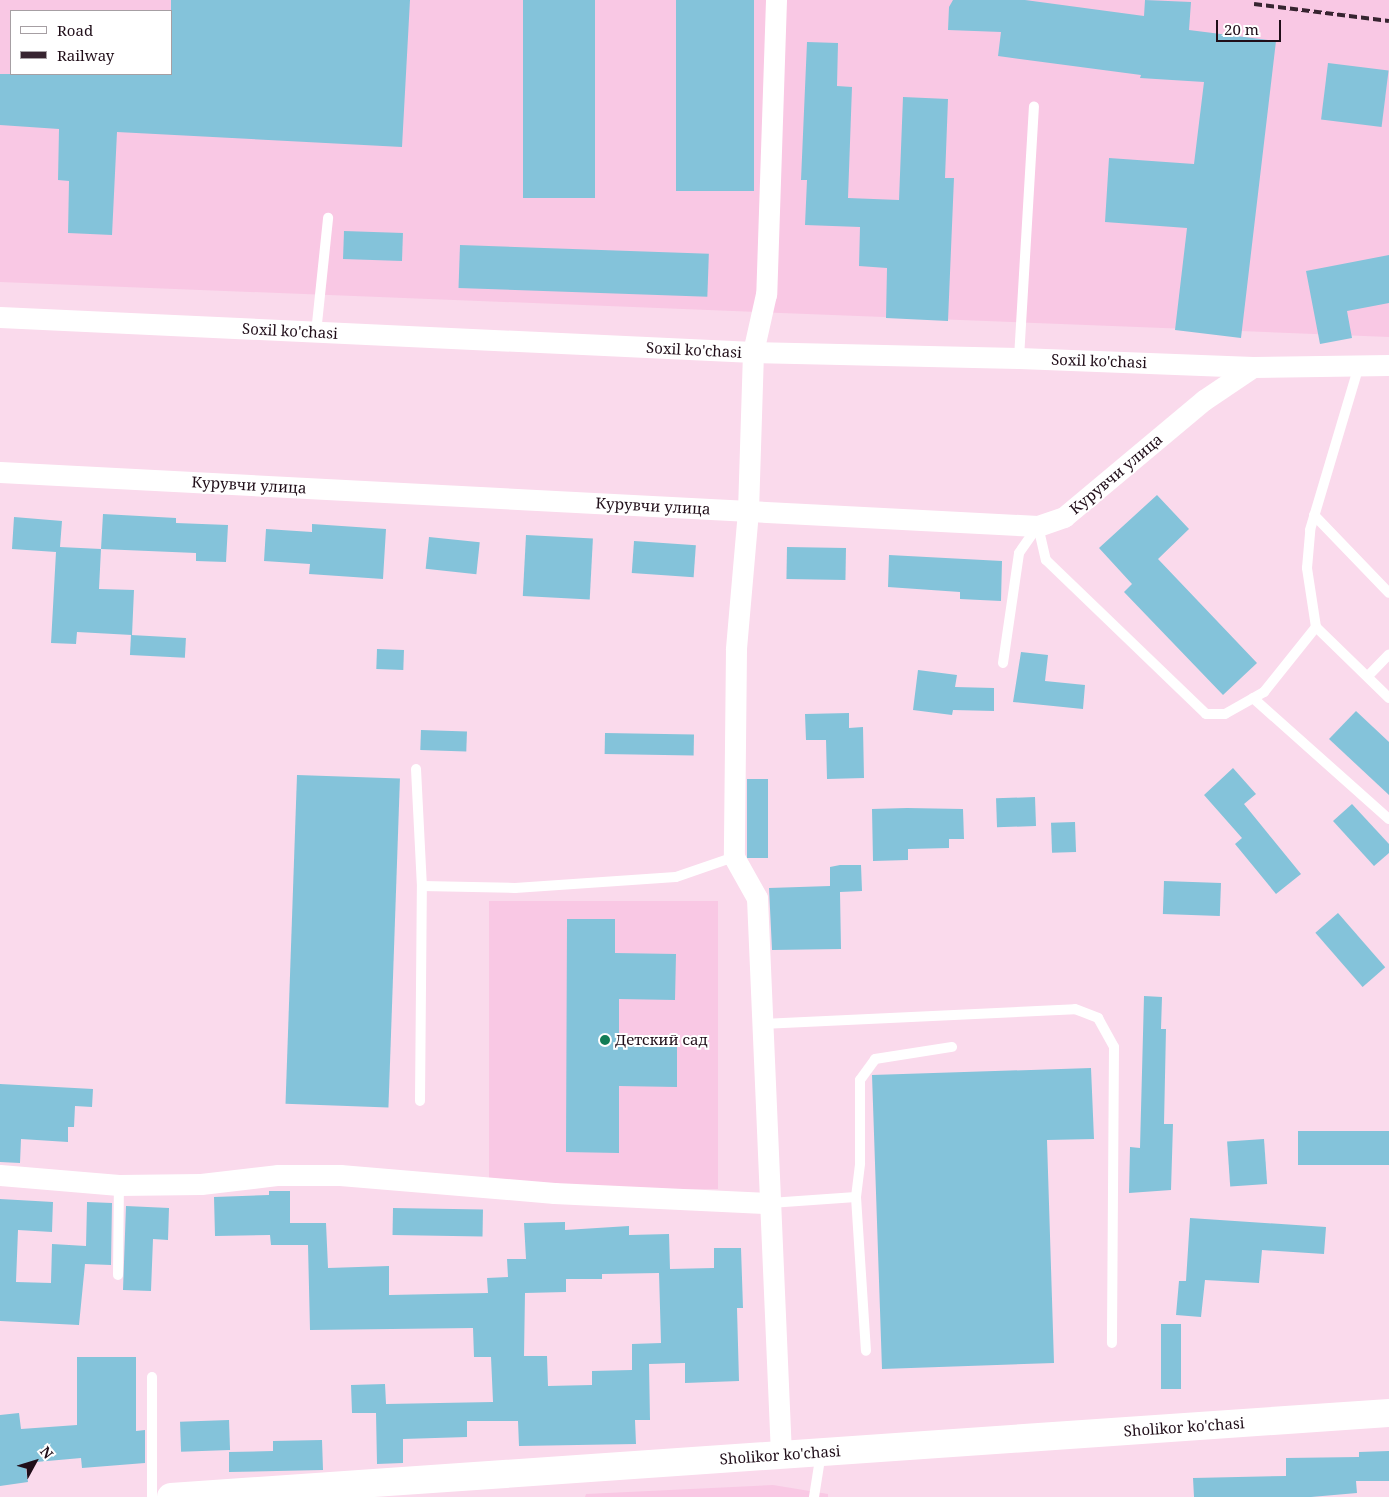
<!DOCTYPE html>
<meta charset="utf-8">
<style>
body{margin:0}
#map{position:relative;width:1389px;height:1497px;overflow:hidden;background:#fadaec;font-family:"Noto Serif",serif}
div>[style]{position:absolute}
[style*='--x']{left:calc(var(--x)*1px);top:calc(var(--y)*1px);width:calc(var(--w)*1px);rotate:calc(var(--a)*1deg)}
.built>*{inset:0;background:#f9c8e4;transform-origin:0 0}
.building>*{inset:0;background:#84c3da;transform-origin:0 0}
.lane>*{height:10px;margin:-5px;padding:0 5px;transform-origin:5px;border-radius:5px;background:#fff}
.street>*{height:21px;margin:-10.5px;padding:0 10.5px;transform-origin:10.5px;border-radius:10.5px;background:#fff}
.secondary>*{height:28px;margin:-14px;padding:0 14px;transform-origin:14px;border-radius:14px;background:#fff}
.rail>*{height:4px;margin-top:-2px;transform-origin:0;background:repeating-linear-gradient(90deg,#372430 0 8px,transparent 0 12px)}
.dots>*{width:14px;height:14px;translate:-50% -50%;box-sizing:border-box;border:2px solid #fff;border-radius:50%}
span{translate:-50% -50%;white-space:nowrap;text-align:center;line-height:1.15;-webkit-text-stroke:4px #fff;paint-order:stroke}
.street-label{font-size:15px;color:#200e19}
.poi-label{font-size:15px;color:#200e19}
.left{translate:0 -50%;text-align:left}
.legend{position:absolute;left:10px;top:10px;width:162px;height:65px;box-sizing:border-box;background:#fff;border:1px solid #a69fa3;margin:0;padding:6px 9px;list-style:none;font-size:15px;color:#200e19}
.legend li{display:flex;align-items:center;gap:10px;height:25px}
.legend b{width:25px;border:1px solid #a69fa3}
.north{position:absolute;left:10px;top:1437px;width:50px;height:50px;-webkit-text-stroke:4px #fff;paint-order:stroke;rotate:51deg;font-size:14px;font-weight:700;line-height:20px;text-align:center;color:#200e19}
.north::after{content:'';display:block;margin:auto;width:18px;height:22px;background:#200e19;clip-path:polygon(50% 0,100% 100%,50% 72%,0 100%)}
.scale{position:absolute;left:1216px;top:20px;width:65px;height:22px;box-sizing:border-box;border:2px solid #200e19;border-top:0;padding-left:6px;font-size:15px;line-height:18px;white-space:nowrap;color:#200e19;-webkit-text-stroke:4px #fff;paint-order:stroke}
</style>
<div id="map">
<div class="built">
<div style="clip-path:polygon(evenodd,0 0,1389px 0,1389px 337px,0 282px,0 0,11px 11px,171px 11px,171px 74px,11px 74px,11px 11px)"></div>
<div style="left:718px;top:901px;width:288px;height:229px;rotate:90deg"></div>
<div style="clip-path:polygon(773px 1485px,828px 1494px,828px 1497px,585px 1497px,586px 1494px)"></div>
</div>
<div class="building">
<div style="clip-path:polygon(171px 0,410px 0,402px 147px,117px 132px,112px 235px,68px 233px,69px 181px,58px 180px,59px 129px,0 125px,0 74px,171px 74px)"></div>
<div style="left:523px;top:0;width:72px;height:198px"></div>
<div style="left:676px;top:0;width:78px;height:191px"></div>
<div style="clip-path:polygon(953px 0,1025px 0,1144px 16px,1145px 0,1191px 2px,1189px 30px,1276px 41px,1241px 338px,1175px 330px,1187px 228px,1105px 222px,1109px 158px,1194px 164px,1204px 82px,1140px 78px,1141px 75px,998px 56px,1001px 32px,948px 30px,949px 7px)"></div>
<div style="clip-path:polygon(807px 42px,838px 43px,837px 86px,852px 87px,848px 198px,899px 200px,903px 97px,948px 99px,945px 178px,954px 178px,948px 321px,886px 318px,887px 268px,859px 266px,860px 227px,805px 225px,807px 180px,801px 180px)"></div>
<div style="left:1328px;top:63px;width:61px;height:57px;rotate:7deg"></div>
<div style="left:344px;top:231px;width:59px;height:28px;rotate:2deg"></div>
<div style="left:460px;top:245px;width:249px;height:43px;rotate:2deg"></div>
<div style="clip-path:polygon(1389px 255px,1389px 303px,1347px 311px,1352px 338px,1320px 344px,1306px 271px)"></div>
<div style="clip-path:polygon(1157px 495px,1189px 529px,1158px 559px,1257px 663px,1223px 695px,1124px 592px,1132px 584px,1099px 548px)"></div>
<div style="clip-path:polygon(103px 514px,176px 518px,176px 523px,228px 525px,226px 562px,196px 561px,196px 553px,101px 549px)"></div>
<div style="clip-path:polygon(14px 517px,62px 521px,60px 547px,101px 549px,99px 589px,134px 590px,132px 635px,77px 632px,76px 644px,51px 643px,56px 552px,12px 549px)"></div>
<div style="clip-path:polygon(312px 524px,386px 529px,383px 579px,309px 574px,310px 564px,264px 561px,266px 529px,312px 532px)"></div>
<div style="left:526px;top:535px;width:67px;height:61px;rotate:3deg"></div>
<div style="left:429px;top:537px;width:51px;height:32px;rotate:6deg"></div>
<div style="left:634px;top:541px;width:62px;height:32px;rotate:4deg"></div>
<div style="left:787px;top:547px;width:59px;height:32px;rotate:1deg"></div>
<div style="clip-path:polygon(889px 555px,1002px 561px,1001px 601px,960px 599px,960px 592px,888px 587px)"></div>
<div style="left:131px;top:635px;width:55px;height:20px;rotate:3deg"></div>
<div style="left:377px;top:649px;width:27px;height:20px;rotate:2deg"></div>
<div style="clip-path:polygon(1021px 652px,1048px 655px,1045px 681px,1085px 685px,1083px 709px,1013px 702px)"></div>
<div style="clip-path:polygon(918px 670px,957px 675px,955px 687px,994px 688px,994px 711px,953px 710px,952px 715px,913px 710px)"></div>
<div style="clip-path:polygon(1356px 711px,1389px 742px,1389px 795px,1329px 739px)"></div>
<div style="clip-path:polygon(849px 713px,849px 728px,863px 727px,864px 778px,827px 779px,826px 740px,806px 740px,805px 714px)"></div>
<div style="left:421px;top:730px;width:46px;height:20px;rotate:2deg"></div>
<div style="left:605px;top:733px;width:89px;height:21px;rotate:1deg"></div>
<div style="clip-path:polygon(1233px 768px,1256px 794px,1244px 804px,1301px 874px,1276px 894px,1235px 844px,1242px 838px,1204px 795px)"></div>
<div style="left:297px;top:775px;width:103px;height:329px;rotate:2deg"></div>
<div style="left:747px;top:779px;width:21px;height:79px"></div>
<div style="left:1035px;top:797px;width:29px;height:39px;rotate:88deg"></div>
<div style="clip-path:polygon(1352px 804px,1389px 844px,1389px 853px,1374px 866px,1333px 821px)"></div>
<div style="clip-path:polygon(907px 808px,963px 809px,964px 839px,949px 839px,949px 848px,908px 849px,908px 860px,873px 861px,872px 809px)"></div>
<div style="left:1075px;top:822px;width:30px;height:24px;rotate:88deg"></div>
<div style="clip-path:polygon(840px 865px,861px 865px,862px 891px,840px 892px,841px 949px,772px 950px,769px 888px,830px 886px,830px 867px)"></div>
<div style="left:1164px;top:881px;width:57px;height:33px;rotate:2deg"></div>
<div style="left:1338px;top:913px;width:72px;height:30px;rotate:49deg"></div>
<div style="clip-path:polygon(567px 919px,615px 919px,615px 953px,676px 954px,675px 1000px,619px 999px,619px 1042px,677px 1043px,677px 1087px,619px 1086px,619px 1153px,566px 1152px)"></div>
<div style="clip-path:polygon(1144px 996px,1162px 997px,1161px 1029px,1166px 1029px,1164px 1124px,1173px 1124px,1171px 1190px,1129px 1193px,1130px 1147px,1140px 1148px)"></div>
<div style="clip-path:polygon(1091px 1068px,1094px 1139px,1047px 1140px,1054px 1363px,882px 1369px,872px 1075px)"></div>
<div style="clip-path:polygon(0 1084px,93px 1089px,92px 1107px,75px 1106px,74px 1127px,68px 1127px,68px 1142px,21px 1139px,20px 1163px,0 1162px)"></div>
<div style="left:1389px;top:1131px;width:34px;height:91px;rotate:90deg"></div>
<div style="left:1264px;top:1139px;width:45px;height:37px;rotate:86deg"></div>
<div style="clip-path:polygon(evenodd,269px 1191px,290px 1191px,290px 1223px,326px 1223px,328px 1268px,389px 1266px,389px 1295px,488px 1293px,487px 1278px,508px 1277px,507px 1259px,526px 1259px,524px 1223px,565px 1222px,565px 1230px,629px 1226px,629px 1235px,669px 1234px,670px 1269px,714px 1268px,714px 1248px,741px 1248px,743px 1308px,737px 1308px,739px 1381px,685px 1383px,685px 1363px,649px 1364px,650px 1420px,635px 1420px,636px 1444px,519px 1446px,518px 1421px,467px 1421px,467px 1437px,403px 1439px,403px 1463px,377px 1464px,376px 1413px,352px 1413px,351px 1385px,385px 1384px,386px 1404px,493px 1402px,491px 1357px,474px 1357px,473px 1328px,310px 1330px,308px 1245px,271px 1245px,270px 1235px,215px 1236px,214px 1197px,269px 1195px,269px 1191px,659px 1273px,661px 1343px,632px 1344px,632px 1370px,592px 1371px,592px 1385px,548px 1386px,547px 1356px,524px 1356px,525px 1293px,566px 1292px,566px 1279px,602px 1279px,602px 1274px,659px 1273px)"></div>
<div style="clip-path:polygon(0 1199px,53px 1202px,52px 1232px,18px 1230px,16px 1282px,51px 1283px,52px 1244px,86px 1246px,87px 1202px,112px 1203px,111px 1265px,85px 1264px,79px 1325px,0 1321px)"></div>
<div style="clip-path:polygon(126px 1206px,169px 1208px,168px 1240px,153px 1239px,151px 1291px,123px 1290px)"></div>
<div style="left:393px;top:1208px;width:90px;height:27px;rotate:1deg"></div>
<div style="clip-path:polygon(1190px 1218px,1326px 1227px,1324px 1254px,1262px 1250px,1259px 1283px,1205px 1280px,1201px 1317px,1176px 1315px,1179px 1281px,1186px 1281px)"></div>
<div style="left:1161px;top:1324px;width:20px;height:65px"></div>
<div style="clip-path:polygon(77px 1357px,136px 1357px,136px 1431px,145px 1430px,145px 1463px,82px 1468px,81px 1458px,25px 1463px,28px 1482px,0 1486px,0 1415px,19px 1413px,21px 1429px,77px 1425px)"></div>
<div style="left:229px;top:1420px;width:30px;height:49px;rotate:88deg"></div>
<div style="clip-path:polygon(322px 1440px,323px 1470px,229px 1472px,229px 1452px,273px 1451px,273px 1441px)"></div>
<div style="clip-path:polygon(1389px 1451px,1389px 1481px,1356px 1481px,1357px 1493px,1311px 1497px,1194px 1497px,1193px 1478px,1286px 1476px,1286px 1458px,1359px 1457px,1359px 1452px)"></div>
</div>
<div class="lane">
<div style="--x:316;--y:333;--w:116;--a:-84"></div>
<div style="--x:1019;--y:358;--w:252;--a:-86.6"></div>
<div style="--x:1314;--y:515;--w:108;--a:46.1"></div>
<div style="--x:1316;--y:627;--w:102;--a:44.2"></div>
<div style="--x:1003;--y:663;--w:111;--a:-81.7"></div>
<div style="--x:1019;--y:553;--w:33;--a:-55"></div>
<div style="--x:1038;--y:526;--w:35;--a:77"></div>
<div style="--x:1046;--y:560;--w:222;--a:43.9"></div>
<div style="--x:1206;--y:714;--w:19;--a:0"></div>
<div style="--x:1225;--y:714;--w:45;--a:-29.4"></div>
<div style="--x:1264;--y:692;--w:83;--a:-51.3"></div>
<div style="--x:1316;--y:627;--w:60;--a:-98.7"></div>
<div style="--x:1307;--y:568;--w:38;--a:-85"></div>
<div style="--x:1310;--y:530;--w:171;--a:-73.4"></div>
<div style="--x:1368;--y:676;--w:30;--a:-46"></div>
<div style="--x:1253;--y:698;--w:182;--a:41.7"></div>
<div style="--x:416;--y:769;--w:117;--a:87.1"></div>
<div style="--x:762;--y:1024;--w:313;--a:-2.7"></div>
<div style="--x:1075;--y:1009;--w:25;--a:21"></div>
<div style="--x:1098;--y:1018;--w:33;--a:61"></div>
<div style="--x:1114;--y:1047;--w:296;--a:90.4"></div>
<div style="--x:420;--y:1101;--w:215;--a:-89.5"></div>
<div style="--x:422;--y:886;--w:93;--a:1.2"></div>
<div style="--x:515;--y:888;--w:161;--a:-3.9"></div>
<div style="--x:676;--y:877;--w:61;--a:-19"></div>
<div style="--x:856;--y:1197;--w:154;--a:86.3"></div>
<div style="--x:770;--y:1203;--w:86;--a:-4"></div>
<div style="--x:856;--y:1197;--w:34;--a:-83"></div>
<div style="--x:860;--y:1163;--w:83;--a:-90"></div>
<div style="--x:860;--y:1080;--w:26;--a:-54"></div>
<div style="--x:875;--y:1059;--w:78;--a:-8.9"></div>
<div style="--x:118;--y:1275;--w:90;--a:-89.4"></div>
<div style="--x:152;--y:1377;--w:120;--a:90"></div>
<div style="--x:814;--y:1497;--w:45;--a:-81"></div>
</div>
<div class="street">
<div style="--x:776;--y:0;--w:294;--a:91.9"></div>
<div style="--x:766;--y:294;--w:59;--a:102.6"></div>
<div style="--x:753;--y:352;--w:159;--a:91.8"></div>
<div style="--x:748;--y:511;--w:139;--a:95"></div>
<div style="--x:736;--y:649;--w:208;--a:90.6"></div>
<div style="--x:734;--y:857;--w:47;--a:60.7"></div>
<div style="--x:757;--y:898;--w:557;--a:87.53"></div>
<div style="--x:0;--y:317;--w:754;--a:2.66"></div>
<div style="--x:753;--y:352;--w:266;--a:1.3"></div>
<div style="--x:1019;--y:358;--w:234;--a:2.2"></div>
<div style="--x:1253;--y:367;--w:136;--a:-0.8"></div>
<div style="--x:0;--y:472;--w:1039;--a:2.98"></div>
<div style="--x:1038;--y:526;--w:28;--a:-19"></div>
<div style="--x:1064;--y:517;--w:182;--a:-39.9"></div>
<div style="--x:1204;--y:400;--w:59;--a:-34"></div>
<div style="--x:0;--y:1175;--w:119;--a:4.8"></div>
<div style="--x:119;--y:1185;--w:82;--a:-0.7"></div>
<div style="--x:201;--y:1184;--w:78;--a:-6.7"></div>
<div style="--x:278;--y:1175;--w:62;--a:0"></div>
<div style="--x:340;--y:1175;--w:215;--a:4.8"></div>
<div style="--x:554;--y:1193;--w:216;--a:2.7"></div>
</div>
<div class="secondary">
<div style="--x:171;--y:1497;--w:1221;--a:-3.95"></div>
</div>
<div class="rail">
<div style="--x:1254;--y:4;--w:136;--a:7.2"></div>
</div>
<div class="dots">
<div style="left:605px;top:1040px;background:#127c56"></div>
</div>
<div class="street-label">
<span style="left:290px;top:331px;rotate:3deg">Soxil ko'chasi</span>
<span style="left:694px;top:350px;rotate:3deg">Soxil ko'chasi</span>
<span style="left:1099px;top:361px;rotate:2deg">Soxil ko'chasi</span>
<span style="left:1116px;top:474px;rotate:-40deg">Курувчи улица</span>
<span style="left:249px;top:485px;rotate:3deg">Курувчи улица</span>
<span style="left:653px;top:506px;rotate:3deg">Курувчи улица</span>
<span style="left:1184px;top:1427px;rotate:-4deg">Sholikor ko'chasi</span>
<span style="left:780px;top:1455px;rotate:-4deg">Sholikor ko'chasi</span>
</div>
<div class="poi-label">
<span class="left" style="left:615px;top:1040px">Детский сад</span>
</div>
<ul class="legend">
<li><b style="height:6px;background:#fff"></b>Road</li>
<li><b style="height:6px;background:#372430"></b>Railway</li>
</ul>
<div class="north">N</div>
<div class="scale">20 m</div>
</div>
